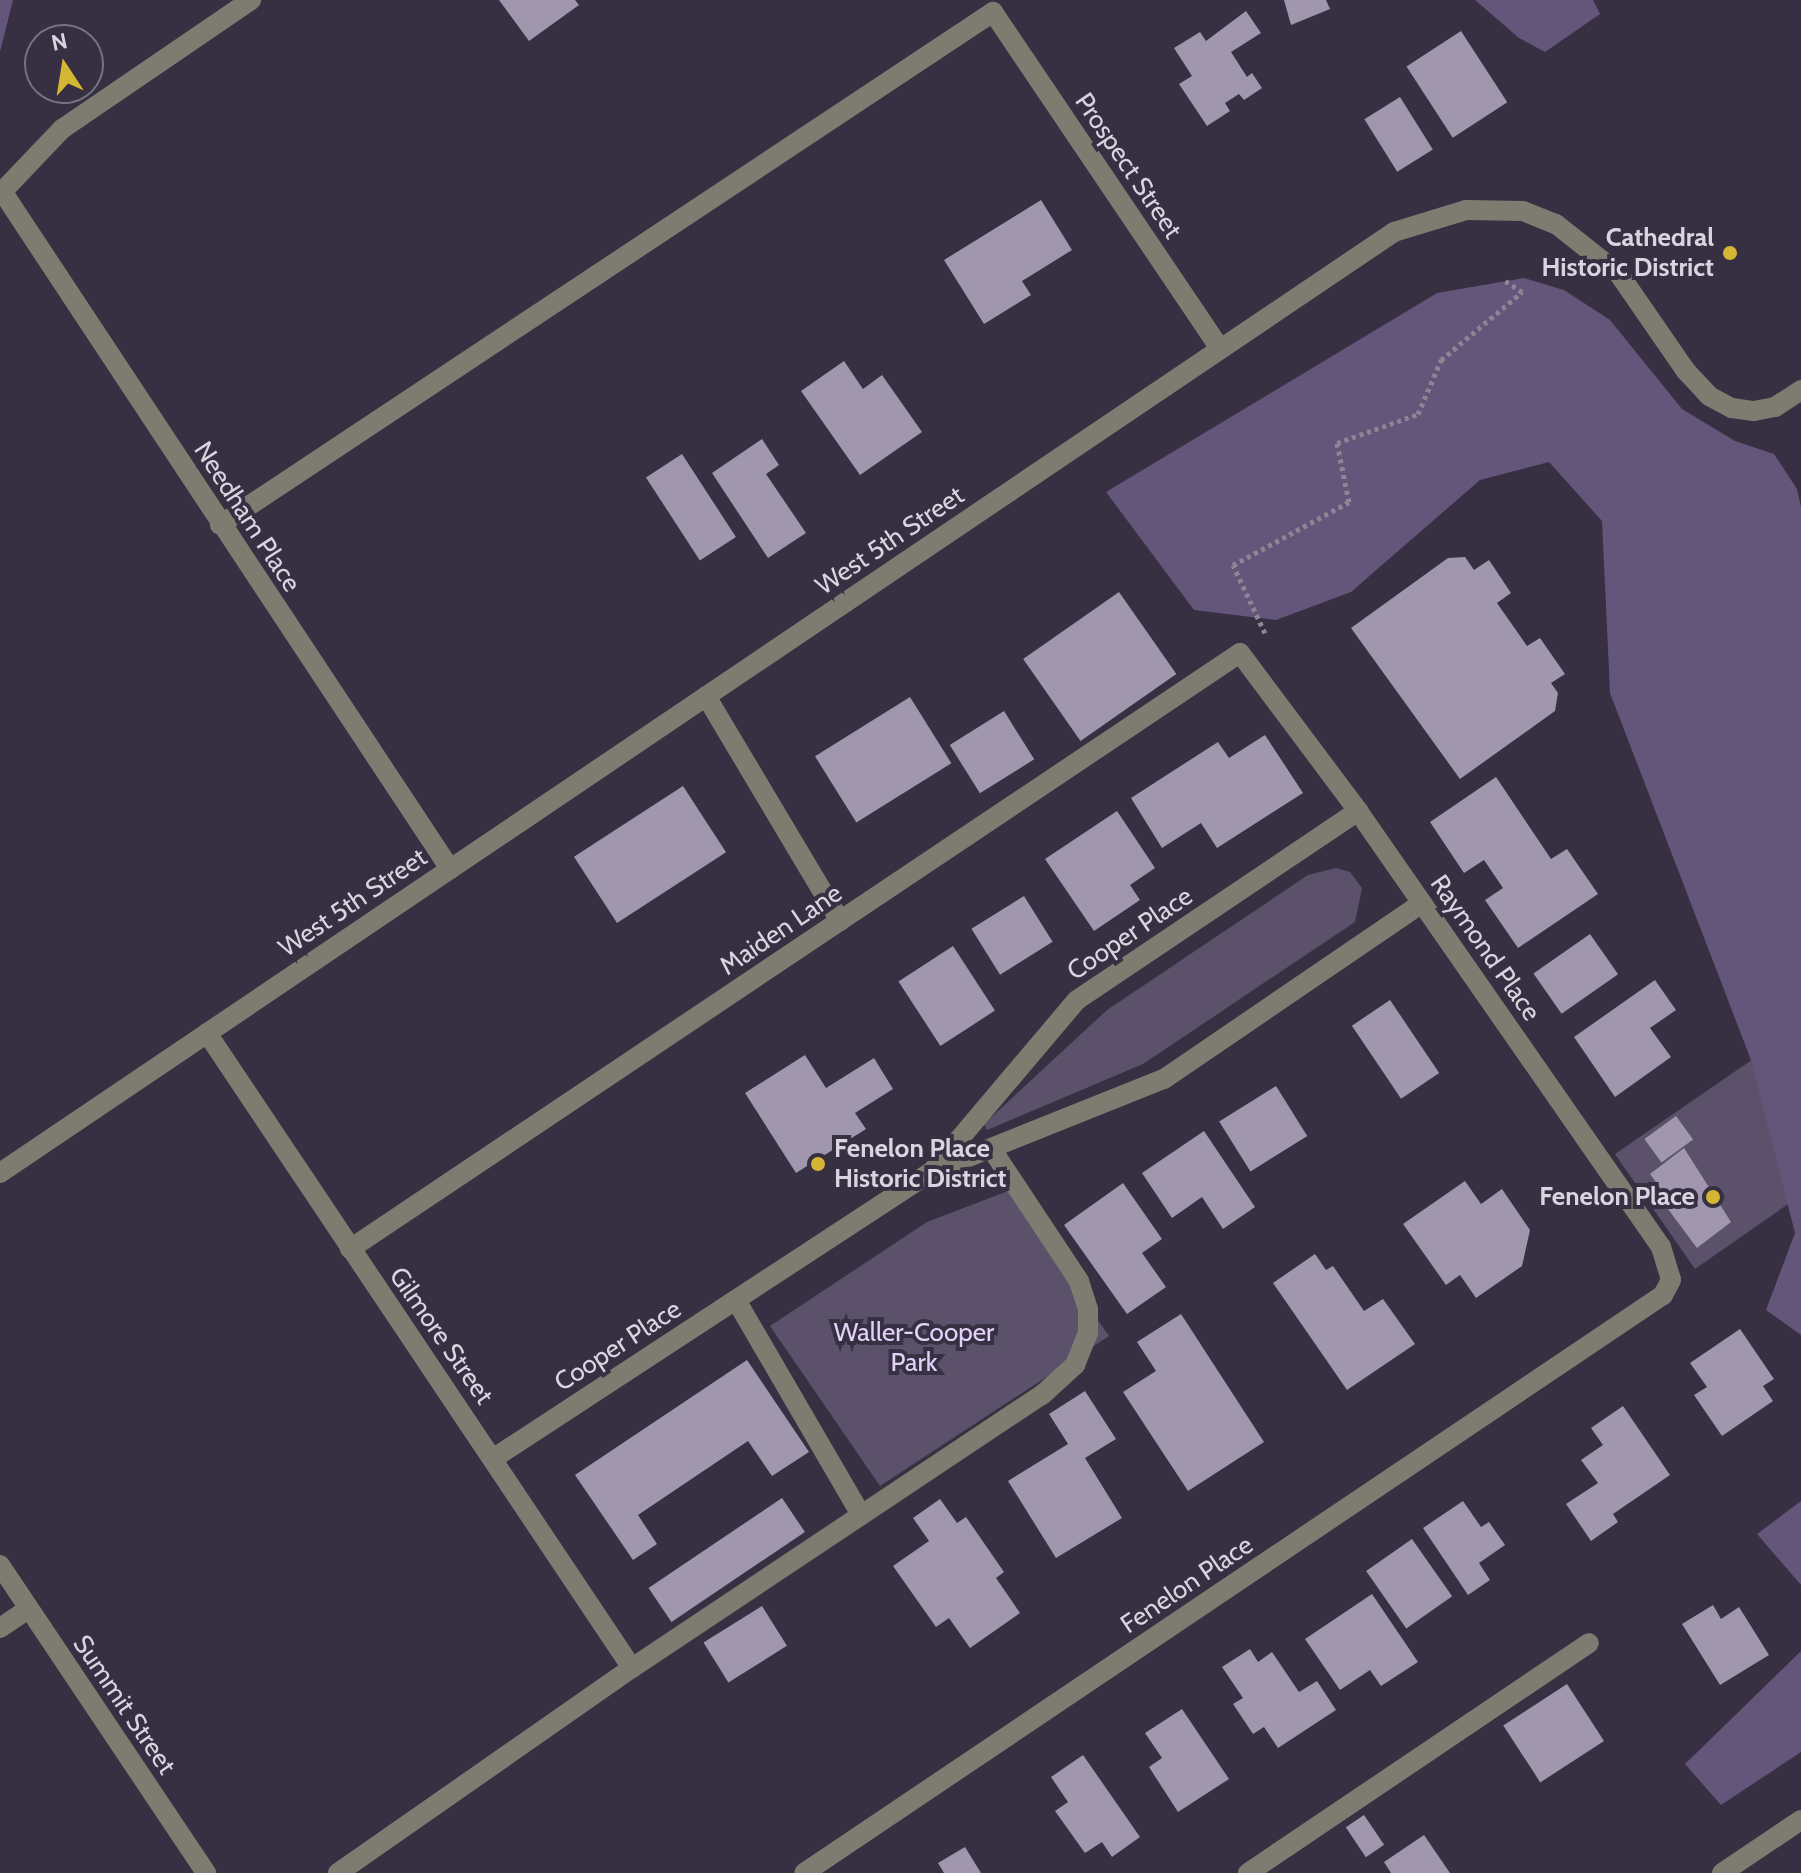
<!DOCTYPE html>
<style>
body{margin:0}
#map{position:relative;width:1801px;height:1873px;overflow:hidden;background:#372f42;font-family:Cabin,sans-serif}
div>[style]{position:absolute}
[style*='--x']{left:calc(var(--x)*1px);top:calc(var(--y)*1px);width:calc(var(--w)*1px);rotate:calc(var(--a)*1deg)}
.green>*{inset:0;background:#5b516b}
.forest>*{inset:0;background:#64557a}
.building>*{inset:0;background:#a097ae;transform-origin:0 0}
.path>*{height:5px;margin-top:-2.5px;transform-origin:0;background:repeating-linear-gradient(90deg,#8b8594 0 4px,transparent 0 8px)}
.minor>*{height:20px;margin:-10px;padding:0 10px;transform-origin:10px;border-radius:10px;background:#7e7c71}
.dots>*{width:22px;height:22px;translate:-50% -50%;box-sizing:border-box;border:4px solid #372f42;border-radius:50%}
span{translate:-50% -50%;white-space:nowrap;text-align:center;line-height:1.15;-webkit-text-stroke:8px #372f42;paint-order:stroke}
.street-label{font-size:26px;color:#d8d4e0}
.poi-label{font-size:26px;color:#d8d4e0;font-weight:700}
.right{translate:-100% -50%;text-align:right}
.left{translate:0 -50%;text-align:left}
.park-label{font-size:26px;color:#e1d2f8}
.north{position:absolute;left:24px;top:24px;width:80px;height:80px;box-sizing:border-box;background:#372f42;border:2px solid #777181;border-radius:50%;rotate:348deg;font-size:22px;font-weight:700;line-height:32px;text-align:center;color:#d8d4e0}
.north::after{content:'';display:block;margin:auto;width:28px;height:36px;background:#d4b635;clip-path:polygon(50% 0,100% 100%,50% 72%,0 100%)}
</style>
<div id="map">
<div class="green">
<div style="clip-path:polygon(1336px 868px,1350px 872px,1362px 888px,1355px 922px,1143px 1064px,987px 1130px,984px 1124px,1107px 1010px,1308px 875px)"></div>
<div style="clip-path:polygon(1801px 1026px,1801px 1195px,1695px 1269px,1615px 1154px)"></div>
<div style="clip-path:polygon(1008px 1191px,1109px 1336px,880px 1486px,770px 1326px,927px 1222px)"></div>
</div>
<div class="forest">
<div style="clip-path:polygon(0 0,13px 0,0 52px)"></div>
<div style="clip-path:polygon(1475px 0,1593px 0,1600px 14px,1545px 52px,1519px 38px)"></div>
<div style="clip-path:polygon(1524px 278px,1564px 290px,1610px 320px,1682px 409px,1735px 441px,1774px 454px,1797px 489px,1801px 507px,1801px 1335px,1766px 1310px,1795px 1233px,1751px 1060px,1610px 693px,1602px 521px,1549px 462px,1480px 480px,1351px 592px,1276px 620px,1194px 610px,1106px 492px,1437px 293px)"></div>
<div style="clip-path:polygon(1801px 1501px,1801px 1585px,1757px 1534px)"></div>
<div style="clip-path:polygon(1801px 1651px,1801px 1752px,1721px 1805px,1685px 1764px)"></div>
</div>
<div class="building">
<div style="clip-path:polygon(499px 0,575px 0,579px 5px,529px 41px)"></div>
<div style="clip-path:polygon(1284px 0,1326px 0,1330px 9px,1291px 25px)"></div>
<div style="clip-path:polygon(1246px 11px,1261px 33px,1231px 52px,1247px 77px,1252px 73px,1262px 88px,1244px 100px,1239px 94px,1225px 103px,1230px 111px,1207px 126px,1179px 84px,1192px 76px,1174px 48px,1200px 32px,1206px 41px)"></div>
<div style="left:1461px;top:31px;width:85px;height:65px;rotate:57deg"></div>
<div style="left:1400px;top:97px;width:62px;height:42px;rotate:58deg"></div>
<div style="clip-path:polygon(1041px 200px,1072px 250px,1022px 281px,1031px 295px,984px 324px,944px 260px)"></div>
<div style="clip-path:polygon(844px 361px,863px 389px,882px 375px,922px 432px,860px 475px,801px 391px)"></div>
<div style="clip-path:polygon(762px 439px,779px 465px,766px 474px,806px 533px,768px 558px,712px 473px)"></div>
<div style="left:682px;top:454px;width:99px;height:43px;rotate:57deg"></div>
<div style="clip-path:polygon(1465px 557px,1474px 570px,1489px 560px,1511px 593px,1497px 603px,1527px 646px,1540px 638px,1565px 674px,1551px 683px,1558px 693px,1555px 711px,1460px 779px,1351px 628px,1448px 558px)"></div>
<div style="left:1119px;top:592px;width:100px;height:117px;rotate:55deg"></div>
<div style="left:910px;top:697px;width:78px;height:112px;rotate:58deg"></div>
<div style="left:1004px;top:711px;width:57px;height:64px;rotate:58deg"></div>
<div style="clip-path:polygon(1265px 735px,1303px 793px,1217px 848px,1201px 823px,1162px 848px,1131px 798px,1218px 742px,1229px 758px)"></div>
<div style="clip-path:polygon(1496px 777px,1551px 859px,1567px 849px,1598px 894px,1518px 948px,1485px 900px,1503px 888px,1484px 860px,1464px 873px,1430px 822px)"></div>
<div style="left:683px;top:786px;width:79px;height:130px;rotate:57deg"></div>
<div style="clip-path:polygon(1117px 811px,1155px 868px,1130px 885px,1140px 900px,1094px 931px,1045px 859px)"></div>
<div style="left:1024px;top:896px;width:54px;height:62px;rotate:58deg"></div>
<div style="left:1590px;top:934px;width:49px;height:69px;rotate:55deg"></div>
<div style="left:953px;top:946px;width:77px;height:65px;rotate:57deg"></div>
<div style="clip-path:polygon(1655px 980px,1676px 1010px,1650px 1028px,1671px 1057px,1615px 1097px,1574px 1037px)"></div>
<div style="left:1390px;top:1000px;width:88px;height:46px;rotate:56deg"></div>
<div style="clip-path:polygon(805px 1055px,826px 1088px,874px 1058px,893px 1089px,855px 1113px,866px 1129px,796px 1173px,745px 1093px)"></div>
<div style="left:1276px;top:1086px;width:59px;height:67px;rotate:58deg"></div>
<div style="left:1676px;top:1116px;width:29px;height:39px;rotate:54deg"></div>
<div style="clip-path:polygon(1204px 1131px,1255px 1207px,1223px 1229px,1202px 1197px,1172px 1218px,1142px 1173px)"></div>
<div style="clip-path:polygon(1684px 1148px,1731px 1222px,1697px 1248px,1659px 1197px,1664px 1193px,1650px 1174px)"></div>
<div style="clip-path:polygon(1465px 1181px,1481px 1204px,1502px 1189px,1530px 1230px,1522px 1266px,1476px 1298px,1460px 1275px,1446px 1285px,1403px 1224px)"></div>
<div style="clip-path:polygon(1123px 1183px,1162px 1239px,1142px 1253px,1166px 1287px,1127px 1314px,1064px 1225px)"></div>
<div style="clip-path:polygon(1315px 1254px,1326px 1270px,1333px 1266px,1364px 1311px,1383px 1299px,1415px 1344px,1347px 1390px,1273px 1283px)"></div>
<div style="clip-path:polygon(1181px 1314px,1264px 1442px,1188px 1491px,1123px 1392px,1156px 1371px,1137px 1342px)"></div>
<div style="clip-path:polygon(1740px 1329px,1774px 1379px,1763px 1386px,1773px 1401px,1722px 1436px,1694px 1395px,1707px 1387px,1690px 1363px)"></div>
<div style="clip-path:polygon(747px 1360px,809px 1452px,772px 1476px,748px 1441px,638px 1515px,657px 1544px,633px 1560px,575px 1475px)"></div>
<div style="clip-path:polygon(1085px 1391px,1116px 1439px,1085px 1458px,1122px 1518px,1056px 1558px,1008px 1481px,1068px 1444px,1049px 1414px)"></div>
<div style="clip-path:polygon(1623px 1406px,1670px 1475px,1613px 1514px,1618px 1522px,1591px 1541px,1566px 1504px,1598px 1483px,1581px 1460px,1603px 1445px,1591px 1428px)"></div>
<div style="left:782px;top:1498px;width:41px;height:161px;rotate:56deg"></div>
<div style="clip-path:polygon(940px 1499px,957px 1523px,966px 1517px,1004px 1572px,996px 1578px,1020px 1613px,970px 1648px,949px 1618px,936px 1627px,893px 1566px,929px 1541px,913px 1518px)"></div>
<div style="clip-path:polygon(1463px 1501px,1481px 1527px,1489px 1522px,1505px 1545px,1479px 1563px,1490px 1580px,1468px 1595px,1423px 1528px)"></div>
<div style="left:1412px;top:1539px;width:70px;height:56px;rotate:55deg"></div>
<div style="clip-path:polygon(1372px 1594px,1418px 1662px,1381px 1686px,1370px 1670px,1340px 1690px,1305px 1639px)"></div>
<div style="clip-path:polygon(1713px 1605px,1721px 1619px,1739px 1607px,1769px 1655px,1720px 1685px,1682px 1624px)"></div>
<div style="left:762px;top:1606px;width:47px;height:69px;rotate:58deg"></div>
<div style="clip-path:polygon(1250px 1649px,1258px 1662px,1272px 1652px,1299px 1692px,1317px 1681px,1336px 1710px,1278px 1748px,1264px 1727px,1253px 1734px,1233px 1704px,1243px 1698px,1222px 1667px)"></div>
<div style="left:1567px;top:1684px;width:68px;height:76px;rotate:57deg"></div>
<div style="clip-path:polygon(1182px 1709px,1229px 1779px,1178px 1812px,1149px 1767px,1162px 1758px,1145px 1733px)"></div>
<div style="clip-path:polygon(1083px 1755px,1140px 1837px,1112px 1857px,1102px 1842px,1085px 1853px,1055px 1811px,1068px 1802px,1051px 1777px)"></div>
<div style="left:1364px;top:1815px;width:36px;height:22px;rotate:56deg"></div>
<div style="clip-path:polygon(1424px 1835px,1450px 1873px,1391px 1873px,1384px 1862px)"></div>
<div style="clip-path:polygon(965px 1847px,981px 1873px,944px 1873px,938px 1863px)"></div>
</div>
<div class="path">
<div style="--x:1265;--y:633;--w:75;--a:-115.2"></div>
<div style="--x:1233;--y:565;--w:132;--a:-28.5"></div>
<div style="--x:1349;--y:502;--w:60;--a:-101.5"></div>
<div style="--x:1337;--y:443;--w:86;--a:-19.7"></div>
<div style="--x:1418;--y:414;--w:59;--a:-66.9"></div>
<div style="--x:1441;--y:360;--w:106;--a:-40"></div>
<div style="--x:1522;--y:292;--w:22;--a:-146"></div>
</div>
<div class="minor">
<div style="--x:2;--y:191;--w:813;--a:56.54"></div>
<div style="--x:0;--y:194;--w:90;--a:-46.4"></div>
<div style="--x:62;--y:129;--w:229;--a:-34.3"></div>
<div style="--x:220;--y:525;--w:928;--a:-33.57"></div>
<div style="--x:993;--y:12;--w:406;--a:56"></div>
<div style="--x:706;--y:696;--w:262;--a:59.2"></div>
<div style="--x:207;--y:1033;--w:764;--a:56.21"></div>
<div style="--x:934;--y:1169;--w:221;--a:-49.8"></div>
<div style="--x:1077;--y:1000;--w:339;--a:-33.9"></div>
<div style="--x:0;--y:1173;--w:1682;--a:-34.02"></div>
<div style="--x:1394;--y:232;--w:75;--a:-17"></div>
<div style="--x:1466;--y:210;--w:57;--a:1"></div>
<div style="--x:1523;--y:211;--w:35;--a:22"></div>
<div style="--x:1556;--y:224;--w:80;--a:38.4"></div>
<div style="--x:1619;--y:274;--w:118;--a:55.4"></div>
<div style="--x:1686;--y:371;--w:34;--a:47"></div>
<div style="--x:1709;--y:396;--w:26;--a:28"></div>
<div style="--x:1732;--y:408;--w:22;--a:8"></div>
<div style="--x:1754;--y:411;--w:21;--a:-11"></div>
<div style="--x:1775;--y:407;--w:31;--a:-33"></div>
<div style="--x:350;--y:1249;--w:1071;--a:-33.81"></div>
<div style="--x:1240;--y:653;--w:197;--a:53.2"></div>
<div style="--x:1358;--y:811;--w:531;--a:55.2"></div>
<div style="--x:1661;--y:1247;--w:34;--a:73"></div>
<div style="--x:1671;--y:1280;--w:17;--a:118"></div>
<div style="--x:1663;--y:1295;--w:1035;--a:146.06"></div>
<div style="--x:736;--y:1300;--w:249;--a:59.8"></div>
<div style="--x:494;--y:1458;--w:522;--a:-33.2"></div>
<div style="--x:931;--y:1172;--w:251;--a:-21.8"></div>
<div style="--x:1164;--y:1079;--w:312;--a:-34.3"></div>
<div style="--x:0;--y:1565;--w:371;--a:56.2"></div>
<div style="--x:0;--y:1628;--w:34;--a:-34"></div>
<div style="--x:338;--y:1873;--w:358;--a:-34.9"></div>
<div style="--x:632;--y:1668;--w:493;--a:-33.7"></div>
<div style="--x:1042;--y:1395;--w:45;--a:-42.3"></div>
<div style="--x:1075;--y:1365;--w:35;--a:-68"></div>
<div style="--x:1088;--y:1333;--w:24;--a:-90"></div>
<div style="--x:1088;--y:1309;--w:29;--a:-108"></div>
<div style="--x:1079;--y:1281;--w:159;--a:-123.5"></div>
<div style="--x:1248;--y:1873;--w:411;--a:-34"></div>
<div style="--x:1722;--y:1873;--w:95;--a:-33.9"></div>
</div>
<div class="dots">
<div style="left:1730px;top:253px;background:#d4b635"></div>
<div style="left:818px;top:1164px;background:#d4b635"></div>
<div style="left:1713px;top:1197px;background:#d4b635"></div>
</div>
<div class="street-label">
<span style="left:1128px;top:166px;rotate:56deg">Prospect Street</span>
<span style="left:247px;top:517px;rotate:57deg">Needham Place</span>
<span style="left:890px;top:541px;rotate:-34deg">West 5th Street</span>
<span style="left:353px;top:903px;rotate:-34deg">West 5th Street</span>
<span style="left:781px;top:930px;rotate:-34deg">Maiden Lane</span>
<span style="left:1130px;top:934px;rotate:-34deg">Cooper Place</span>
<span style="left:1485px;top:948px;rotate:55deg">Raymond Place</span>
<span style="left:441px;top:1336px;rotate:55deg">Gilmore Street</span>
<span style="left:618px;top:1346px;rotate:-33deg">Cooper Place</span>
<span style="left:1187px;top:1585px;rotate:-34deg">Fenelon Place</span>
<span style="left:124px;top:1705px;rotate:56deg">Summit Street</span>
</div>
<div class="poi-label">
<span class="right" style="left:1714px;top:253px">Cathedral<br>Historic District</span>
<span class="left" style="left:834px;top:1164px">Fenelon Place<br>Historic District</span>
<span class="right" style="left:1695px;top:1197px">Fenelon Place</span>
</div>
<div class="park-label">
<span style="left:914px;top:1348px">Waller-Cooper<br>Park</span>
</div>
<div class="north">N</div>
</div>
